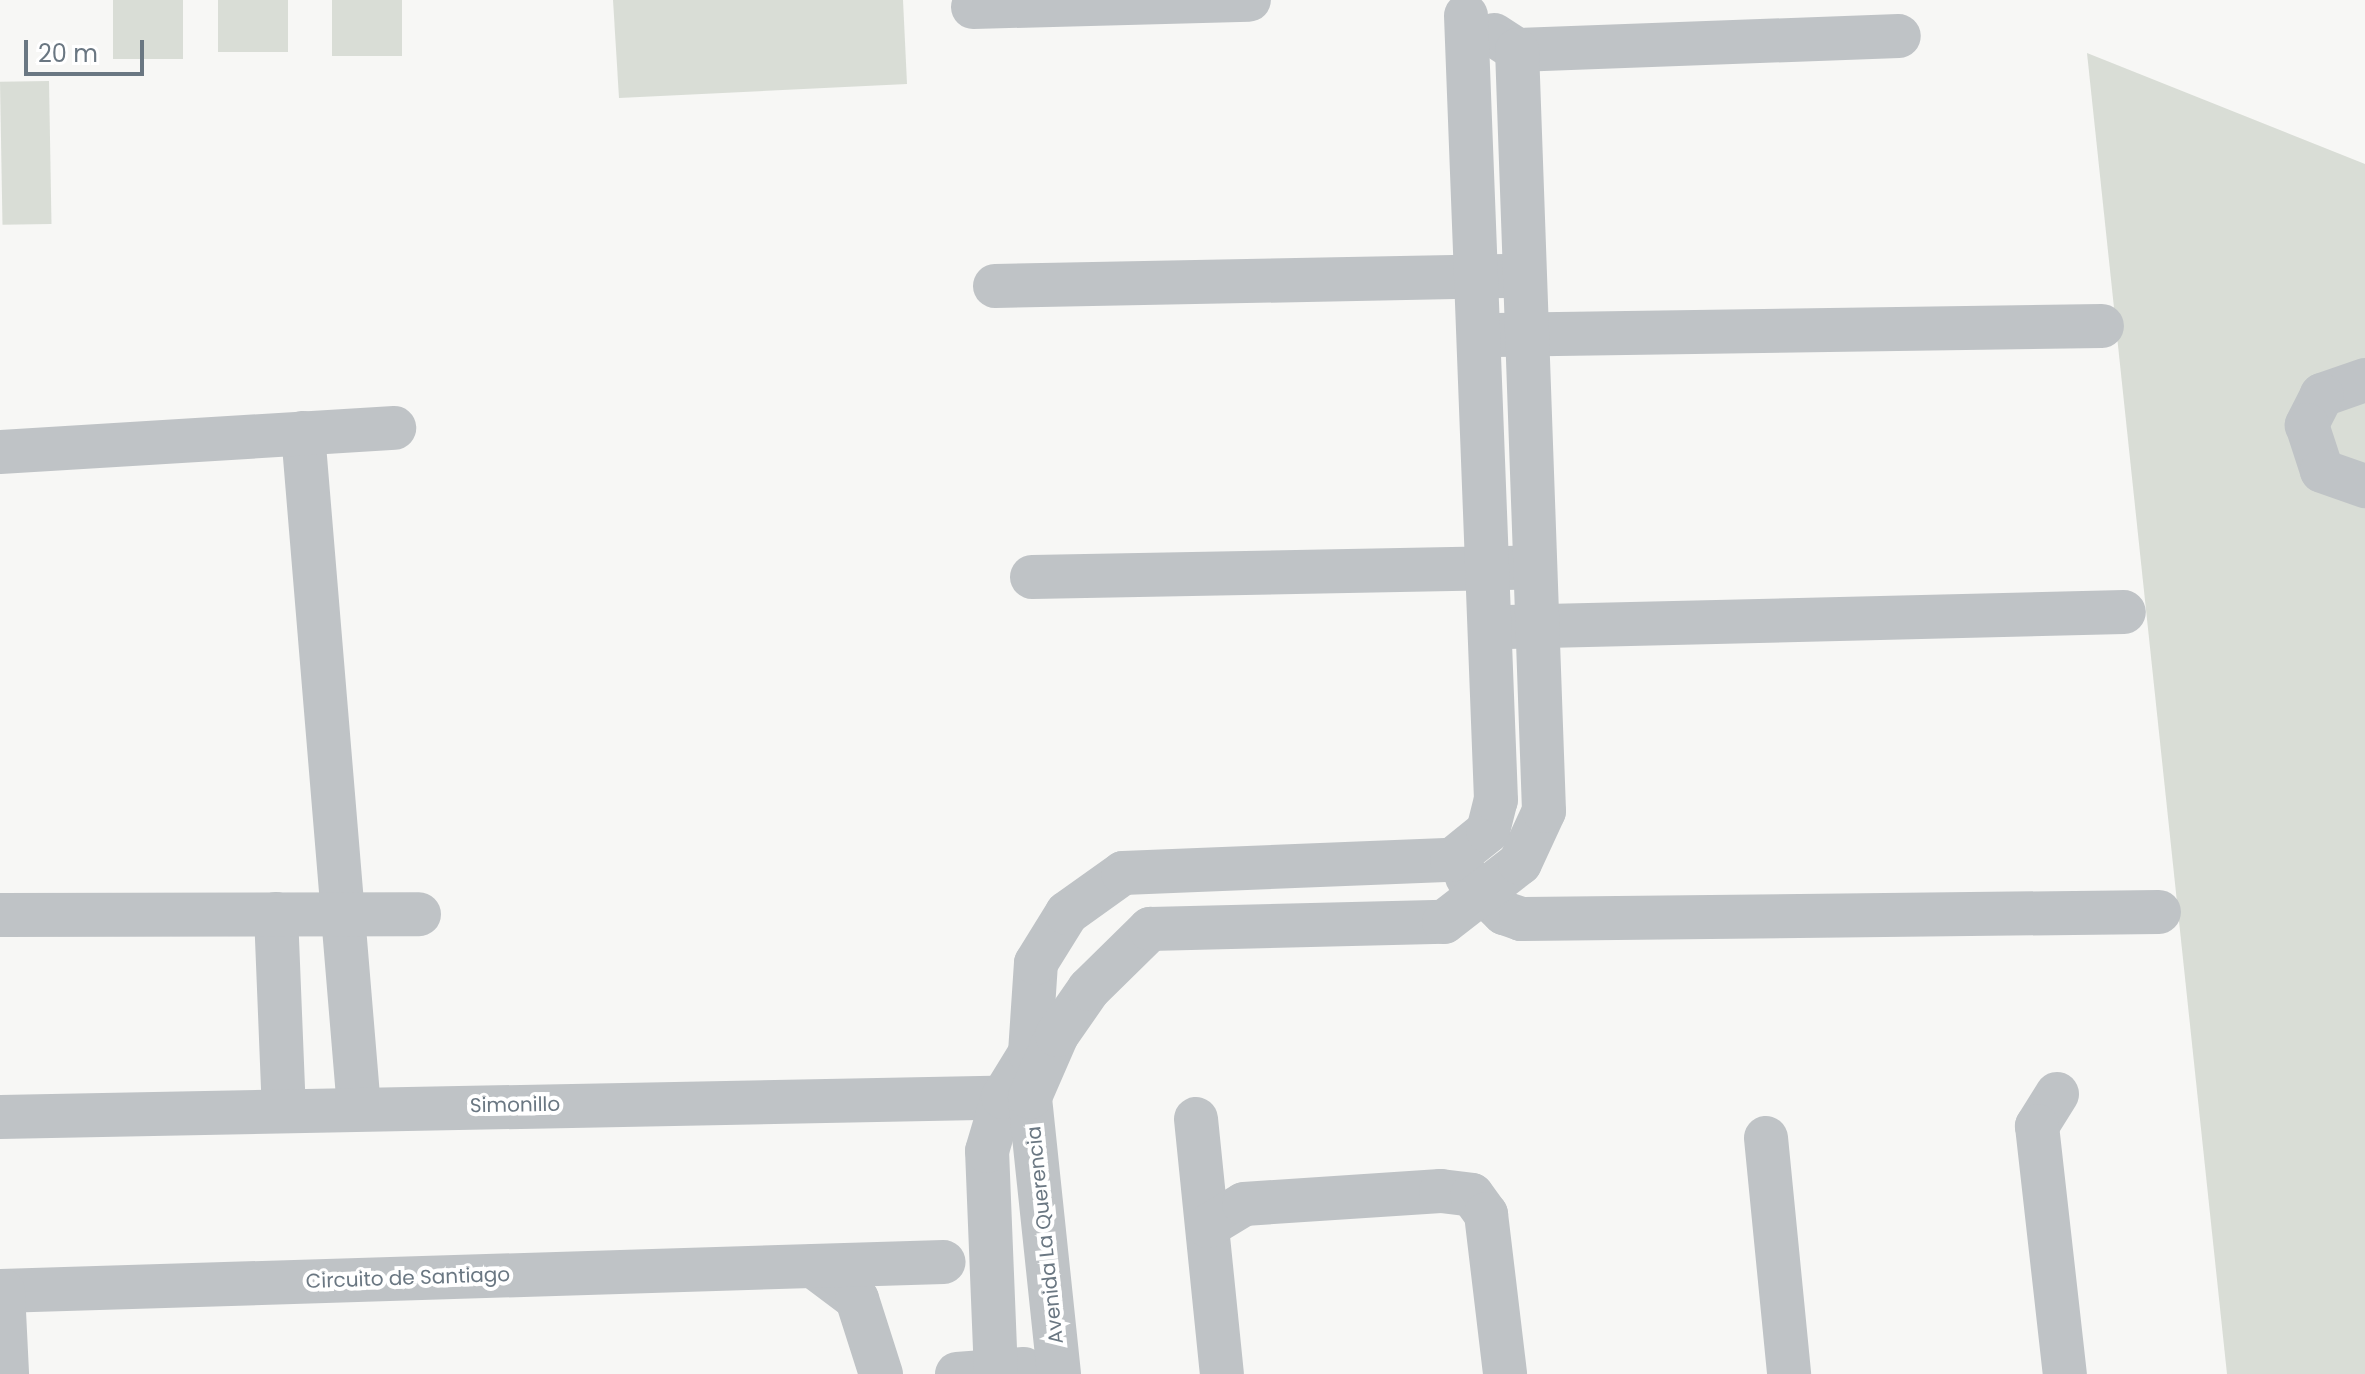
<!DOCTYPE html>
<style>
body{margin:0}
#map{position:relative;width:2365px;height:1374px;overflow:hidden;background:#f7f7f5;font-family:Poppins,sans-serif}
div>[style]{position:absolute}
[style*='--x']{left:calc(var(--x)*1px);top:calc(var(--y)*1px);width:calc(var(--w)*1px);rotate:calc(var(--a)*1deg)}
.green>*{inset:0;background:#d9ddd6;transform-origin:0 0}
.street>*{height:44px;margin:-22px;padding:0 22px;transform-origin:22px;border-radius:22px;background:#bfc3c6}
span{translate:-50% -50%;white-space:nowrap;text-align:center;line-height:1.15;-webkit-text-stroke:8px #fff;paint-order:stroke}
.street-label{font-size:20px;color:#6a7782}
.scale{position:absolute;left:24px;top:40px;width:120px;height:36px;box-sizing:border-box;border:4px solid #6a7782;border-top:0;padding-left:10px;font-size:24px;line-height:28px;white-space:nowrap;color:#6a7782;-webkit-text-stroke:6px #fff;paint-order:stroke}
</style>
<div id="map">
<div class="green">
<div style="left:113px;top:0;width:70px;height:59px"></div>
<div style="left:218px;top:0;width:70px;height:52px"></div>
<div style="left:332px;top:0;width:70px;height:56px"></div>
<div style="clip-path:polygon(613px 0,903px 0,907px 84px,619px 98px)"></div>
<div style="clip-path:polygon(2087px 53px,2365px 164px,2365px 1374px,2227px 1374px)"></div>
<div style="left:49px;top:81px;width:143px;height:49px;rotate:89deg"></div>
</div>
<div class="street">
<div style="--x:973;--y:7;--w:276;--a:-1.5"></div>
<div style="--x:1494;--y:35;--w:27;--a:33"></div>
<div style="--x:1517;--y:50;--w:382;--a:-2.1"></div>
<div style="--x:995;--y:286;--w:510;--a:-1.12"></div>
<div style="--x:1497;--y:335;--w:605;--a:-0.85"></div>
<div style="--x:2365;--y:380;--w:46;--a:160.8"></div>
<div style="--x:2322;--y:395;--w:34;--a:117"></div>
<div style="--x:2307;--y:425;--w:48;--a:71.9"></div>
<div style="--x:2322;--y:471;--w:46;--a:19.2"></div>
<div style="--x:303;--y:433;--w:677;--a:85.26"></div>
<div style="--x:0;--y:452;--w:395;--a:-3.5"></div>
<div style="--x:1032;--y:577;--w:485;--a:-1.1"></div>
<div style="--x:1508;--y:627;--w:616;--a:-1.39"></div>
<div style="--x:1467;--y:877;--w:52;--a:44.2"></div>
<div style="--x:1504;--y:913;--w:18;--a:19"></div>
<div style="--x:1521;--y:919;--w:638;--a:-0.63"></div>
<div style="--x:276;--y:914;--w:196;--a:87.7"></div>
<div style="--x:0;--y:915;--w:419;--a:-0.1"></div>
<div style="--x:2057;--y:1094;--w:38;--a:122"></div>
<div style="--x:2037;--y:1126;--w:250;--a:83.6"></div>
<div style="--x:0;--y:1117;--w:1028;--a:-1.11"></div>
<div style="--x:1196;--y:1119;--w:256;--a:84.2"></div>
<div style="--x:1766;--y:1138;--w:237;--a:84.4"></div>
<div style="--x:1208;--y:1226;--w:42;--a:-31.4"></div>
<div style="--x:1244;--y:1204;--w:197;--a:-3.8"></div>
<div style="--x:1441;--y:1191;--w:31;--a:7"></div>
<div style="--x:1472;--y:1195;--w:24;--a:54"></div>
<div style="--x:1486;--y:1214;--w:161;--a:83.2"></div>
<div style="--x:813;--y:1266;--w:55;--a:36.9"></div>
<div style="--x:857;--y:1299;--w:79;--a:72.3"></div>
<div style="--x:0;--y:1291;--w:944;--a:-1.76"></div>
<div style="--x:3;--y:1291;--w:83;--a:87.2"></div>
<div style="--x:957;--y:1374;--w:67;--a:-4.3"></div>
<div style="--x:996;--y:1374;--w:223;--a:-92.3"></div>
<div style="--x:987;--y:1151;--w:56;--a:-73.5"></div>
<div style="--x:1003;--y:1097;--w:52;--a:-58.5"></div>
<div style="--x:1030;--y:1053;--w:90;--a:-86.2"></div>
<div style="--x:1036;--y:963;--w:59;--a:-58.2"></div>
<div style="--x:1067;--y:913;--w:69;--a:-35.5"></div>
<div style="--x:1123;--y:873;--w:329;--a:-2.3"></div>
<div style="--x:1452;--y:860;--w:46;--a:-38.9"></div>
<div style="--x:1488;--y:831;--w:32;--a:-76"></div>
<div style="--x:1496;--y:800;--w:785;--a:-92.19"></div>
<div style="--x:1059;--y:1374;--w:279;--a:-96"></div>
<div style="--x:1030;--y:1097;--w:68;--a:-66.5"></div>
<div style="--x:1057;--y:1035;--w:56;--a:-55.2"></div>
<div style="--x:1089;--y:989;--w:86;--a:-44.5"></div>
<div style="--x:1150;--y:929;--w:294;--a:-1.4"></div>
<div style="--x:1444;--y:922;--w:96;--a:-37.8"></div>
<div style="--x:1520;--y:863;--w:57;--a:-65.2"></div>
<div style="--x:1544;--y:811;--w:761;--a:-92.03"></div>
</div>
<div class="street-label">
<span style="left:515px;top:1105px;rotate:-1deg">Simonillo</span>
<span style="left:1045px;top:1235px;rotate:-96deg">Avenida La Querencia</span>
<span style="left:408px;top:1278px;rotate:-2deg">Circuito de Santiago</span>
</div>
<div class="scale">20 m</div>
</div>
